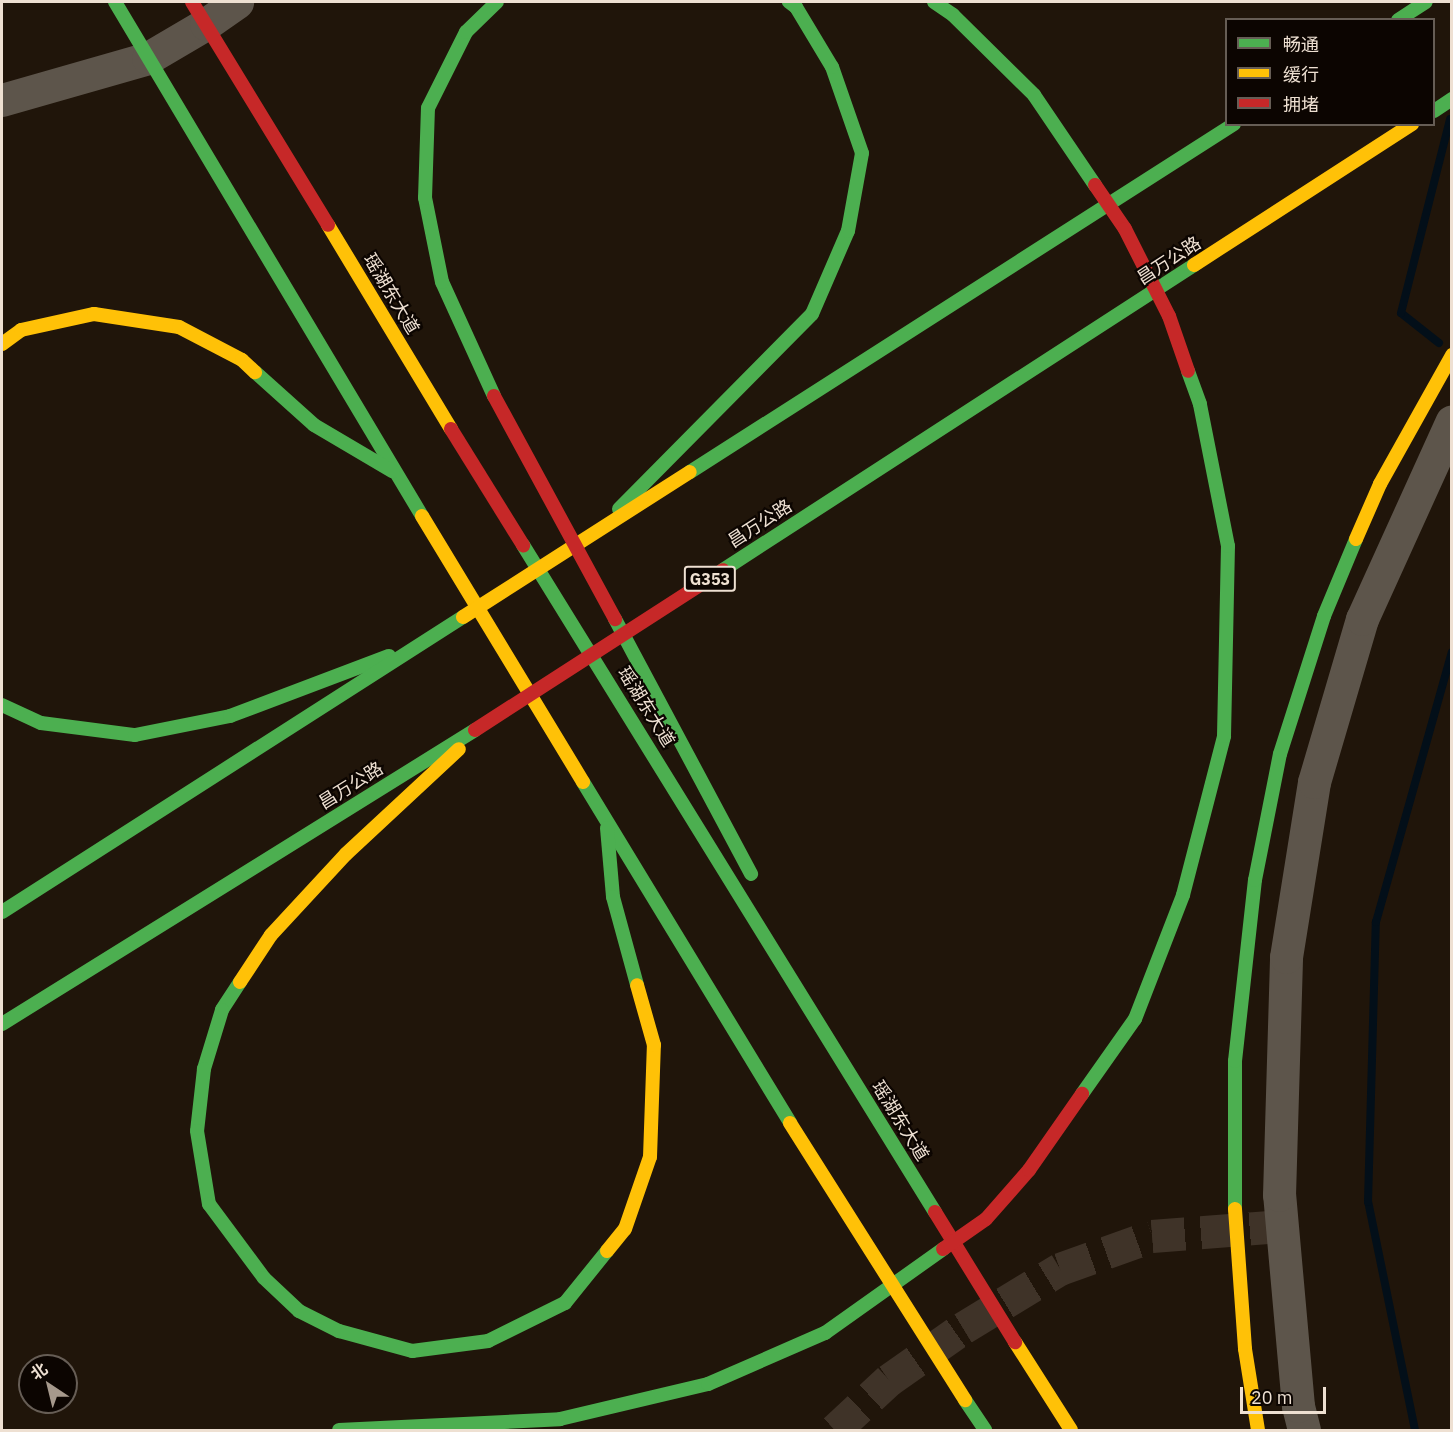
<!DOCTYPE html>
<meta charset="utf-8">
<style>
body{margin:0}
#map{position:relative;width:1453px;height:1432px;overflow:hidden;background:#20150a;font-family:"IBM Plex Sans","Noto Sans SC",sans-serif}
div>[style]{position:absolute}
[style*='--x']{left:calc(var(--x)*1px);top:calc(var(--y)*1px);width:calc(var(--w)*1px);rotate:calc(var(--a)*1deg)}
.stream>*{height:8px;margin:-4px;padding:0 4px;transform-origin:4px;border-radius:4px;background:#030f19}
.street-tunnel>*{height:33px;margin-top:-16.5px;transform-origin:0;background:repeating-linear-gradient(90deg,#3f3328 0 33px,transparent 0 49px)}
.street>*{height:33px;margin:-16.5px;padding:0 16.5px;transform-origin:16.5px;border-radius:16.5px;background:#5d554b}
.fast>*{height:14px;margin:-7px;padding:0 7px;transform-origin:7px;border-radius:7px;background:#4caf50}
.slow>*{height:14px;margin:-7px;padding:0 7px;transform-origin:7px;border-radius:7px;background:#ffc107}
.jam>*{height:14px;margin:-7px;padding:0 7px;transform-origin:7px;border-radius:7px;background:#c62828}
span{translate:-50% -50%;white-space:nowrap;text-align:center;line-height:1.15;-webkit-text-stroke:4.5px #0c0501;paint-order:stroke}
.shield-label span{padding:2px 4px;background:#0c0501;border:2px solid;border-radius:4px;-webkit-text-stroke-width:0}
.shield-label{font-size:16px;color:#eee0d2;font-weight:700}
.street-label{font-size:18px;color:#eee0d2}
.frame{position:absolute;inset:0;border:3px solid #eee0d2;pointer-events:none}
.legend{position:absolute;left:1225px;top:18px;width:210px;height:108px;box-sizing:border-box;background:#0c0501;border:2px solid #665d55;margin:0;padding:8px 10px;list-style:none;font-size:18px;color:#eee0d2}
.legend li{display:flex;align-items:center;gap:12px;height:30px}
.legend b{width:30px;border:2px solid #665d55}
.north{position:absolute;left:18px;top:1354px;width:60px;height:60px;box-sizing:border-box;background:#0c0501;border:2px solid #665d55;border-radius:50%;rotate:325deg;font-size:16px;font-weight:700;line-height:24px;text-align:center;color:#eee0d2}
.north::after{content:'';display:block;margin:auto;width:21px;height:27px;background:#a6998c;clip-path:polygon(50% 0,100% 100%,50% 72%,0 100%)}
.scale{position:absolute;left:1240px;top:1387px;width:86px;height:27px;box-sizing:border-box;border:3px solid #eee0d2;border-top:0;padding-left:8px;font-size:18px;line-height:21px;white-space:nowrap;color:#eee0d2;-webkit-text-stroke:4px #0c0501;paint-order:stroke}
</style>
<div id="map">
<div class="stream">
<div style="--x:1439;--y:343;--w:48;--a:-141.7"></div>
<div style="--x:1401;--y:313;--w:200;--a:-75.8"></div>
<div style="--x:1415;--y:1430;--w:233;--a:-101.6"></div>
<div style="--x:1368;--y:1202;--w:280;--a:-88.4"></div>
<div style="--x:1376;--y:922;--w:280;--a:-74.3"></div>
</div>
<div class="street-tunnel">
<div style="--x:835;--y:1430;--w:74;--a:-42.8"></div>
<div style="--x:889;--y:1380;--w:90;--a:-35.1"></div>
<div style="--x:963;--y:1328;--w:114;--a:-31.3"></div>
<div style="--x:1060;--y:1269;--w:98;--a:-19.7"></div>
<div style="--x:1152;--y:1236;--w:130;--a:-4.4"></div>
</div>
<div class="street">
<div style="--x:2;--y:100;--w:152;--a:-16"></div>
<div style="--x:148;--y:58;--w:67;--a:-30.4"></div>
<div style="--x:206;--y:24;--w:38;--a:-35"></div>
<div style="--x:1304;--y:1430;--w:25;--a:-104"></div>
<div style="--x:1298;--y:1406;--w:212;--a:-95.1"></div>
<div style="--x:1279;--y:1195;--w:238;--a:-88.3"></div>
<div style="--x:1286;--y:957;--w:177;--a:-80.9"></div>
<div style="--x:1314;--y:782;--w:170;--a:-73.6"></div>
<div style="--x:1362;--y:619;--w:217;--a:-65.6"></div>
</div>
<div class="fast">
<div style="--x:115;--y:2;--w:599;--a:59.15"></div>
<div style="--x:934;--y:2;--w:23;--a:34"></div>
<div style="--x:953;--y:15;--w:114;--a:44.6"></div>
<div style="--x:1034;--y:95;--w:109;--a:55.9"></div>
<div style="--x:1398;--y:20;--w:33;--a:-33"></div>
<div style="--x:1434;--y:111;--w:22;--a:-34"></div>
<div style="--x:255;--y:372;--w:79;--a:41.9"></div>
<div style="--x:314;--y:425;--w:91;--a:30.5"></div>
<div style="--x:494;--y:396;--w:125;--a:-114.5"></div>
<div style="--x:442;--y:282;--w:86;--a:-101.4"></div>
<div style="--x:425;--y:198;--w:90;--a:-88.1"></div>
<div style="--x:428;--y:108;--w:85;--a:-63.4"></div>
<div style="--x:466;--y:32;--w:43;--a:-44.1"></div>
<div style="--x:690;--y:472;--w:646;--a:-32.61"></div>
<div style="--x:619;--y:509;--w:274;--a:-45.3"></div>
<div style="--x:812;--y:314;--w:90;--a:-66.6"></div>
<div style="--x:848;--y:231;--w:79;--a:-79.8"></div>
<div style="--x:862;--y:153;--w:91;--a:-109.2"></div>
<div style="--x:832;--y:67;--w:70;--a:-121"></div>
<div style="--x:796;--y:7;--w:9;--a:-144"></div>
<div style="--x:523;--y:545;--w:784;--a:58.3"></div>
<div style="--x:723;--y:570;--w:561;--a:-32.93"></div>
<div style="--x:615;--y:619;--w:289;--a:61.9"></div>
<div style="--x:2;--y:705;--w:43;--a:24.8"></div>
<div style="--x:41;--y:723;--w:95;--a:7.3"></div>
<div style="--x:135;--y:735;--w:97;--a:-11.3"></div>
<div style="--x:230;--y:716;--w:170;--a:-20.7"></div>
<div style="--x:583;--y:782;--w:399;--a:58.7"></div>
<div style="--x:607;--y:828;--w:69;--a:85"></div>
<div style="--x:613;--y:897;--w:91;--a:74.7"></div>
<div style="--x:2;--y:912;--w:547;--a:-32.62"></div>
<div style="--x:240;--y:982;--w:33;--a:123"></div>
<div style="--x:222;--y:1010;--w:62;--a:107"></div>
<div style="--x:204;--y:1069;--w:62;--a:96.4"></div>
<div style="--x:197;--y:1131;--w:74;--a:80.7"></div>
<div style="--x:209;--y:1204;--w:92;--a:53.4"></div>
<div style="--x:264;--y:1278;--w:48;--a:43.3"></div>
<div style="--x:299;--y:1311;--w:45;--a:26.6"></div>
<div style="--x:339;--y:1331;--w:76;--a:15.3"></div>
<div style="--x:412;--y:1351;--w:77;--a:-7.5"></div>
<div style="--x:488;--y:1341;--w:86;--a:-26.3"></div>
<div style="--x:565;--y:1303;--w:67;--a:-51.1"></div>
<div style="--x:2;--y:1024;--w:557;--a:-31.86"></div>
<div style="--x:1082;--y:1094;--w:92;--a:-54.8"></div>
<div style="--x:1135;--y:1019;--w:133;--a:-68.8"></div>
<div style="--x:1183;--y:895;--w:164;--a:-75.5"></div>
<div style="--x:1224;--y:736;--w:190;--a:-88.8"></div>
<div style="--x:1228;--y:546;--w:145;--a:-101.2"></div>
<div style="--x:1200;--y:404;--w:35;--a:-110"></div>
<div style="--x:1235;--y:1209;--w:148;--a:-90"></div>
<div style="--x:1235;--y:1061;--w:182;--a:-83.7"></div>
<div style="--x:1255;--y:880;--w:128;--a:-78.8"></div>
<div style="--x:1280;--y:754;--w:145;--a:-72.3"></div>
<div style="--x:1324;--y:616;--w:83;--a:-67.4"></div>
<div style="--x:965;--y:1400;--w:36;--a:56"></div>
<div style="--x:339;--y:1430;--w:221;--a:-2.8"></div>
<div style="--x:560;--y:1419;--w:152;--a:-13.3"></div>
<div style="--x:708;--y:1384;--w:128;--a:-23.6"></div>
<div style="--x:825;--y:1333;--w:145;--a:-35.4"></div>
</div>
<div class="slow">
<div style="--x:328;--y:225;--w:238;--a:58.9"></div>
<div style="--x:1194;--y:265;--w:260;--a:-32.9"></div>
<div style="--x:2;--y:344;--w:24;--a:-36"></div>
<div style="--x:21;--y:330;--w:75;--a:-12.4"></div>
<div style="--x:94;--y:314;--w:86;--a:8.7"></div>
<div style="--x:179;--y:327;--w:71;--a:27.6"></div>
<div style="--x:242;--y:360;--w:18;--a:43"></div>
<div style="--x:422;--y:516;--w:311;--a:58.8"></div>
<div style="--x:1356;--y:539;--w:60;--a:-66.4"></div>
<div style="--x:1380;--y:484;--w:148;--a:-60.8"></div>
<div style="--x:463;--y:617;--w:269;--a:-32.6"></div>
<div style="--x:240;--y:982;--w:56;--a:-56.6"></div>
<div style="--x:271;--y:935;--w:110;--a:-47.2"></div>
<div style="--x:346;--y:854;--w:154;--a:-42.9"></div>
<div style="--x:790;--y:1123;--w:328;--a:57.7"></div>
<div style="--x:1235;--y:1209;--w:140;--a:85.9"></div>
<div style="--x:1245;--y:1349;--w:82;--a:80.9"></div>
<div style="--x:607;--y:1251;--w:28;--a:-51"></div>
<div style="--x:625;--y:1229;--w:76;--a:-70.9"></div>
<div style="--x:650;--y:1157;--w:112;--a:-88"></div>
<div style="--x:654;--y:1045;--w:62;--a:-105.8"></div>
<div style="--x:1015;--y:1342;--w:104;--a:57.5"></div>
</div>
<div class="jam">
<div style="--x:192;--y:2;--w:261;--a:58.6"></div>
<div style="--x:1095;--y:185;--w:53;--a:55.7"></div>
<div style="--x:1125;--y:229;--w:97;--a:63.2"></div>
<div style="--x:1169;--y:316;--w:58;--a:70.9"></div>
<div style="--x:494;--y:396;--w:254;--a:61.5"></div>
<div style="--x:451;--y:429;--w:137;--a:58.2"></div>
<div style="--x:475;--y:730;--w:295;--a:-32.8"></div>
<div style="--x:935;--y:1212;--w:153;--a:58.4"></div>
<div style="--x:943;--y:1249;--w:52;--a:-34.9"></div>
<div style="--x:986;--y:1219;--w:65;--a:-48.7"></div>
<div style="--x:1029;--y:1170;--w:93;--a:-55.1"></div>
</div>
<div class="shield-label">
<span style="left:710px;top:579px">G353</span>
</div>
<div class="street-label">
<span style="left:1169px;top:261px;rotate:-33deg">昌万公路</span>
<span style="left:391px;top:294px;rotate:59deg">瑶湖东大道</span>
<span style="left:760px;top:524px;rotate:-33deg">昌万公路</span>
<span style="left:646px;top:707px;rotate:58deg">瑶湖东大道</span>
<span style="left:351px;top:786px;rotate:-32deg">昌万公路</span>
<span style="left:900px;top:1121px;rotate:58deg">瑶湖东大道</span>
</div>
<div class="frame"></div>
<ul class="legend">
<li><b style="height:8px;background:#4caf50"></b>畅通</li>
<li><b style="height:8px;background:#ffc107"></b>缓行</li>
<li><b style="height:8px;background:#c62828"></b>拥堵</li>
</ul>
<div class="north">北</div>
<div class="scale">20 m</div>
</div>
